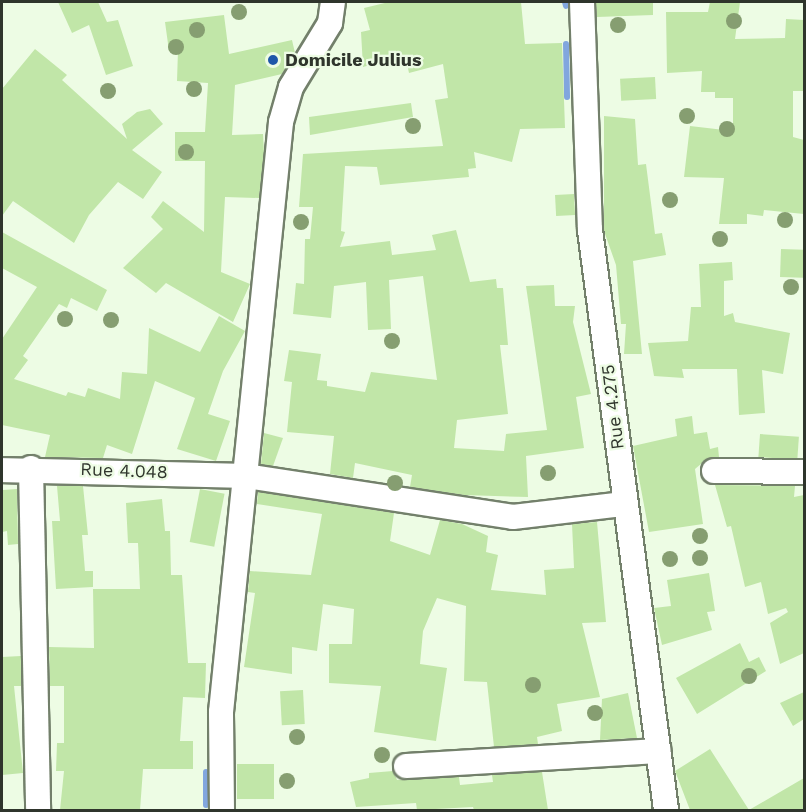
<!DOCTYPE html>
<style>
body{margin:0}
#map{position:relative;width:806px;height:812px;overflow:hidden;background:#edfce4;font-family:"Work Sans",sans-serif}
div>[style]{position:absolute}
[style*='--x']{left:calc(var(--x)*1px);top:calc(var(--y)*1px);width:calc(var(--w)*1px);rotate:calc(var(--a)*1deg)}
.stream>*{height:6px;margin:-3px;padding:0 3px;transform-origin:3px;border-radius:3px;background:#81a6de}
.building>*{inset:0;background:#c1e6a8;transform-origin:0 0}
.roads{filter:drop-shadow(2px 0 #73806b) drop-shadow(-2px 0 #73806b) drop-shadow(0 2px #73806b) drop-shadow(0 -2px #73806b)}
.minor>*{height:24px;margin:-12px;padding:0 12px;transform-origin:12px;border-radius:12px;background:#fff}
.trees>*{width:16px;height:16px;margin:-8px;border-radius:50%;background:#869e71}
.dots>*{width:16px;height:16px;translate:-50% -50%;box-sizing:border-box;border:3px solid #edfce4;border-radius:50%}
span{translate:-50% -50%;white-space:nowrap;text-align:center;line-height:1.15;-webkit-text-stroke:4.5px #edfce4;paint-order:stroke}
.poi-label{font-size:18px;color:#2f352c;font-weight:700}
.left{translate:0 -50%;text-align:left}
.street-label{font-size:18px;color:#2f352c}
.frame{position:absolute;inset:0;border:3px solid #2f352c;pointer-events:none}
</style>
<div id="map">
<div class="stream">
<div style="--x:565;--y:2;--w:4;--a:76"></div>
<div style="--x:566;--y:44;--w:53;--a:88.9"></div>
<div style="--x:206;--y:805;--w:33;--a:-90"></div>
</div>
<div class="building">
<div style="clip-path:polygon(58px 2px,98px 2px,107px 22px,118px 20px,133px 66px,106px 75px,89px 25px,72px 33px)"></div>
<div style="clip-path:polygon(389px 2px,521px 2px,525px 44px,562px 43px,565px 128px,520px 129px,512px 162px,474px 152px,476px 168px,468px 169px,469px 177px,380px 185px,377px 167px,345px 166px,341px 231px,345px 232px,340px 247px,390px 241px,392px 255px,436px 250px,432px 235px,456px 230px,470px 282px,496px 279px,497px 288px,503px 288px,508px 345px,500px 345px,508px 414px,457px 420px,454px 448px,504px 451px,506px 434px,547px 430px,526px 286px,554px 285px,555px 306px,575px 306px,573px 322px,591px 394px,576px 397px,584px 448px,526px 456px,528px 497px,464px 495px,410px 487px,412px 475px,355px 463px,353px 478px,330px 474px,334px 436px,287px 432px,292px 382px,284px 381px,289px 350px,321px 354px,317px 380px,327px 381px,327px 386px,365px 392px,371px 372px,437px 380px,423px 276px,389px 280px,391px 329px,368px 330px,366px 282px,334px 286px,331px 318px,293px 314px,296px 283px,304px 284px,305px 239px,310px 239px,313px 207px,299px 207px,303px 154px,443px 146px,435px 100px,448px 98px,443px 64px,409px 73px,405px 55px,363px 67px,361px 32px,370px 30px,364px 8px)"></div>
<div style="clip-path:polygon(596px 2px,653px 2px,653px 15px,597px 17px)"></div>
<div style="clip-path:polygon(710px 2px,740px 2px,735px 39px,785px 38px,786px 19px,804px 20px,804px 91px,793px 91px,793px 137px,804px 140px,804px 214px,764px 210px,763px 216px,747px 214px,747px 224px,719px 224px,724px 178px,684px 177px,690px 126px,733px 131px,733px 98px,715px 98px,715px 92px,701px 92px,702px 71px,667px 73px,666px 12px,708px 12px)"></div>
<div style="clip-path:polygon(224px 15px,229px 54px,292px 40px,295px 53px,282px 74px,235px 85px,232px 135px,263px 134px,264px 153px,259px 198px,225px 197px,221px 272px,250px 284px,233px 322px,166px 283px,156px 293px,123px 268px,163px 229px,151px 217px,163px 201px,204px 232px,205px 161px,175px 161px,175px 132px,205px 132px,208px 83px,177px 81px,178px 50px,169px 51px,165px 22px)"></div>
<div style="clip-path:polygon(35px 49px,67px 75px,62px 80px,127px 139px,122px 124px,137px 112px,150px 109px,163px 124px,132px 150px,162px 172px,143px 199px,118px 182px,89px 215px,74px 243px,13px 201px,2px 216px,2px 89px)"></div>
<div style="left:655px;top:77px;width:22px;height:35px;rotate:87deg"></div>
<div style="clip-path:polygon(411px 103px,413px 117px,310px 135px,309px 117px)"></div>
<div style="clip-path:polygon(604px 116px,635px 119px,638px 165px,646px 164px,655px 234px,662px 233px,666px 255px,633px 261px,642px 354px,624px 354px,626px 324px,621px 324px,616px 265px,604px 231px)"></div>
<div style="left:574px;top:194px;width:21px;height:19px;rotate:87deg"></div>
<div style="clip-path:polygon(2px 232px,107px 290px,97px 311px,71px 298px,67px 308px,59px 304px,23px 356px,28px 360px,14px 379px,66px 396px,68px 392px,85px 397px,88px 388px,120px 399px,122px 372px,147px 374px,149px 328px,200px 352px,219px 316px,245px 331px,223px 371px,208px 414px,230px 421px,216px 461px,177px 449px,195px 398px,155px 381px,132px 454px,107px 445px,103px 458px,45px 457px,50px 435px,2px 425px,2px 339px,37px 287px,2px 268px)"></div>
<div style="left:781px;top:249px;width:23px;height:28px;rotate:2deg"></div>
<div style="clip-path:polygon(732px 262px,733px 280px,724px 281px,724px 316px,733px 313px,735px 322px,790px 333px,783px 374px,762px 370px,765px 413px,739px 415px,737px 369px,682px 369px,684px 378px,654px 376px,648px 343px,688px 341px,691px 307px,701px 307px,699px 264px)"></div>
<div style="clip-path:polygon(692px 416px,694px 434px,707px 432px,710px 449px,718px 447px,719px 457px,708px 458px,695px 469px,703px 524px,649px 532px,633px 446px,677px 436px,675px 419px)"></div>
<div style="clip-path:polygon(264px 433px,283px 438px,273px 466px,261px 464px)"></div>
<div style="left:760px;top:434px;width:39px;height:23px;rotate:4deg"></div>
<div style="clip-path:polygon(715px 485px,795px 486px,794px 497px,804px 495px,804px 653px,780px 664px,770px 623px,788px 612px,786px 608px,768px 614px,761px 582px,745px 587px,731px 526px,727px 527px)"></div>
<div style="clip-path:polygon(57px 486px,83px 486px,88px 535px,82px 535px,85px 571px,93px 571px,93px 587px,56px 589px,52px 521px,60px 521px)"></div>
<div style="clip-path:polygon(17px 489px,18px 544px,8px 545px,7px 531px,2px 532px,3px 490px)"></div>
<div style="left:200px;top:489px;width:25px;height:54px;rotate:11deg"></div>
<div style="clip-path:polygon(258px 492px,394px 513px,390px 541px,430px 555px,440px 520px,462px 524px,488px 536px,486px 552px,498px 555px,491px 590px,546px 595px,544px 570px,574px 568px,572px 524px,597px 522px,606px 622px,582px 623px,600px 697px,557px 704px,562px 731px,537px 737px,538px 744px,494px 747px,487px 682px,464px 681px,466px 606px,437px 598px,423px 631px,420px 664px,447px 668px,436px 741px,374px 732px,381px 686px,329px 683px,329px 644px,352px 644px,354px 609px,323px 604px,317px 651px,292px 647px,292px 674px,244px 667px,255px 593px,248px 592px,250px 571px,311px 575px,322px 514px,257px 504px)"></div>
<div style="clip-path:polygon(162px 499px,165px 531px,170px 531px,171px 575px,182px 575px,188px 663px,206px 663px,205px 698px,183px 697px,180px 741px,193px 741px,193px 769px,143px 769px,140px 810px,60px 810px,64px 771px,56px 771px,57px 743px,64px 743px,64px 686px,50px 686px,49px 647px,94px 648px,93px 589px,140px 589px,138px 543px,128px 543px,126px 503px)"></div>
<div style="clip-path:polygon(709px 573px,715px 611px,707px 612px,712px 630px,662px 645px,654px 608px,671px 606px,667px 580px)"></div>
<div style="clip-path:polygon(740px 643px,749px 662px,759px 657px,766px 671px,697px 714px,676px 678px)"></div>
<div style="clip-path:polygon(21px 656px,21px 686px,14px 686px,23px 773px,2px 775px,2px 657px)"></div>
<div style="left:303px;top:690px;width:34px;height:23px;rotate:87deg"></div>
<div style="clip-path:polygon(804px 692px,804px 719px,793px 726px,780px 703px)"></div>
<div style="clip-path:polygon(628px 693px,637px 738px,600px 740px,602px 699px)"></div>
<div style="clip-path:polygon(710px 749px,749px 810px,804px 778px,804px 810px,690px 810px,675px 771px)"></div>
<div style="left:237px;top:764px;width:37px;height:35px"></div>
<div style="clip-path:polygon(393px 771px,397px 780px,459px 777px,460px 785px,493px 782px,492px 775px,542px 772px,548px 810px,474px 810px,473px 807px,417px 810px,416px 803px,356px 807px,350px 782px,369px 778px,369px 773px)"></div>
</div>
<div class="roads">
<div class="minor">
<div style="--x:582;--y:2;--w:228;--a:88"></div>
<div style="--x:590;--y:230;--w:585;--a:82.53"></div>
<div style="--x:31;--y:468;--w:342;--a:88.8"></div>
<div style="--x:2;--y:470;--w:244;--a:1.4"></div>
<div style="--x:246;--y:476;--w:270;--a:8.7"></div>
<div style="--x:513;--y:517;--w:112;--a:-6.7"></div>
<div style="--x:714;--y:471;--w:90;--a:0.6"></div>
<div style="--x:406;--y:766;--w:253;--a:-3.4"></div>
<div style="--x:222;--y:810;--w:98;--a:-90.6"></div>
<div style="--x:221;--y:712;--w:593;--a:-84.19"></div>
<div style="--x:281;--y:122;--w:36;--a:-74"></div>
<div style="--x:291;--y:87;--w:75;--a:-58.6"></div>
<div style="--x:330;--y:23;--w:21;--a:-82"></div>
</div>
</div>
<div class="trees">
<div style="left:239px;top:12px"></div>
<div style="left:734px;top:21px"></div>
<div style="left:618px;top:25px"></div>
<div style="left:197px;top:30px"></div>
<div style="left:176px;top:47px"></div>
<div style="left:194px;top:89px"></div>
<div style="left:108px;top:91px"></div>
<div style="left:687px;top:116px"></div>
<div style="left:413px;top:126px"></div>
<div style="left:727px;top:129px"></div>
<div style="left:186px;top:152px"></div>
<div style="left:670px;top:200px"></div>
<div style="left:785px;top:220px"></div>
<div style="left:301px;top:222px"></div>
<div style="left:720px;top:239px"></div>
<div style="left:791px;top:287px"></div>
<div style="left:65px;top:319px"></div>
<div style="left:111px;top:320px"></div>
<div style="left:392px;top:341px"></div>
<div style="left:548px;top:473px"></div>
<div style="left:395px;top:483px"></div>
<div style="left:700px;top:536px"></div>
<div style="left:700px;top:558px"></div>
<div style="left:670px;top:559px"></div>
<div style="left:749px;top:676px"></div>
<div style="left:533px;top:685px"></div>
<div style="left:595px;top:713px"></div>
<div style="left:297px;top:737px"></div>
<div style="left:382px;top:755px"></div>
<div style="left:287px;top:781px"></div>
</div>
<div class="dots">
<div style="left:273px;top:60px;background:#1e57a9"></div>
</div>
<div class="poi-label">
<span class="left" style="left:285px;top:60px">Domicile Julius</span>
</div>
<div class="street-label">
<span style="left:613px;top:407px;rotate:-97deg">Rue 4.275</span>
<span style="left:124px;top:471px;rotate:2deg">Rue 4.048</span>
</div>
<div class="frame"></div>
</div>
